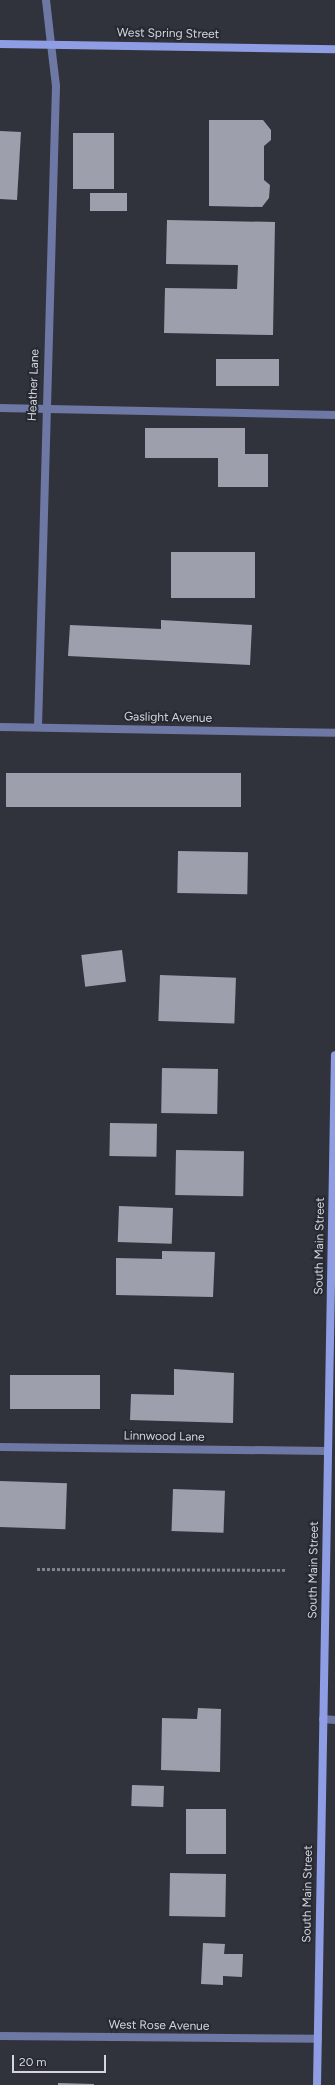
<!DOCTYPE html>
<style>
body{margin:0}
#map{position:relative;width:335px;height:2085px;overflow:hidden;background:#31333c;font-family:Figtree,sans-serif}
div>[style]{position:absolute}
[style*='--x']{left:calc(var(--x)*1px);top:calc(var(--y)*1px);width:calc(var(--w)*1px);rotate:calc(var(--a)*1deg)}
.building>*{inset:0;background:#9da0ac;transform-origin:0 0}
.path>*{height:2.5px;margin-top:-1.25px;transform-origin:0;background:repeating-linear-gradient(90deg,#82848c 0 3px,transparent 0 5px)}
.lane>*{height:8px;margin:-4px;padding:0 4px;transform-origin:4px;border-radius:4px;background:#6e78a4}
.street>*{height:8px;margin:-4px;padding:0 4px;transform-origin:4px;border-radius:4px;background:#6e78a4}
.secondary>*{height:8px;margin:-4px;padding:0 4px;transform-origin:4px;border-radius:4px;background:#8f9ee4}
span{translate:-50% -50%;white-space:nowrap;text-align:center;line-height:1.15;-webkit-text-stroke:4px #272932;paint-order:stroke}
.street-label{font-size:12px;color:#d4d6dc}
.scale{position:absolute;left:12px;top:2055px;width:94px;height:18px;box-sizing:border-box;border:2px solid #d4d6dc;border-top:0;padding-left:5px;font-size:12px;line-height:14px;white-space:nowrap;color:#d4d6dc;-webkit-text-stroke:3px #272932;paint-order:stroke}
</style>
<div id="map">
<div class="building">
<div style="clip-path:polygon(209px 120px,263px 120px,271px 130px,271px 140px,264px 146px,264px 180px,270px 185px,269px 198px,262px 207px,209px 206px)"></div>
<div style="clip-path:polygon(0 131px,21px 132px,17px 200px,0 199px)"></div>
<div style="left:73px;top:133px;width:41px;height:56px"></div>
<div style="left:127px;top:193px;width:18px;height:37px;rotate:90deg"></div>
<div style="clip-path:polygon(167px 220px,275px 222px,273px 335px,164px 333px,165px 288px,237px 289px,238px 265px,166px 264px)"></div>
<div style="left:216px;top:359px;width:63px;height:27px"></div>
<div style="clip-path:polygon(145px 428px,245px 428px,245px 454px,268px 454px,268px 487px,218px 487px,218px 458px,145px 458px)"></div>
<div style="left:171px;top:552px;width:84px;height:46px"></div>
<div style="clip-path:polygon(161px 620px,252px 625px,250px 665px,68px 656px,70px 625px,161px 629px)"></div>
<div style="left:6px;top:773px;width:235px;height:34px"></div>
<div style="left:178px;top:851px;width:70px;height:42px;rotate:1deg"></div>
<div style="left:122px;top:950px;width:32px;height:41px;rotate:83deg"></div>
<div style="left:160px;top:975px;width:76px;height:46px;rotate:2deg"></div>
<div style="left:162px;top:1068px;width:56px;height:45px;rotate:1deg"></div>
<div style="left:110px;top:1123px;width:47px;height:33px;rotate:1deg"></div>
<div style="left:176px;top:1150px;width:68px;height:45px;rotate:1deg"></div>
<div style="left:119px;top:1206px;width:54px;height:36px;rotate:2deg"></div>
<div style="clip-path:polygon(162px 1251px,215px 1252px,213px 1297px,116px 1295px,116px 1258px,162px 1259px)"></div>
<div style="clip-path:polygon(174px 1369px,234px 1373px,233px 1423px,130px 1420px,131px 1394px,174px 1395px)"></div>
<div style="left:10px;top:1375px;width:90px;height:34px"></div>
<div style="left:0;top:1481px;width:67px;height:46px;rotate:2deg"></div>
<div style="left:173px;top:1489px;width:52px;height:42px;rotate:2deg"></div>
<div style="clip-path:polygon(198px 1708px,221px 1709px,220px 1772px,161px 1770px,162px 1718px,197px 1719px)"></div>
<div style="left:132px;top:1785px;width:32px;height:21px;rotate:2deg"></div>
<div style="left:186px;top:1809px;width:40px;height:45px"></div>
<div style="left:170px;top:1873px;width:56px;height:43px;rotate:1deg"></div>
<div style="clip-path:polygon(203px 1943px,225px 1944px,224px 1954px,243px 1954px,242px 1977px,223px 1976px,223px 1985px,201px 1984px)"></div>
<div style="clip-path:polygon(58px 2083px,94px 2084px,94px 2085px,58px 2085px)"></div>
</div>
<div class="path">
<div style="--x:37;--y:1569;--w:248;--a:0.2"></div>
</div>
<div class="lane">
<div style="--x:46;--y:0;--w:44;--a:83.5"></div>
<div style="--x:0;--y:408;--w:335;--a:1.2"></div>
</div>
<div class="street">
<div style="--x:0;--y:727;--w:335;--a:1"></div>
<div style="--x:38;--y:727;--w:641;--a:-88.39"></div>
<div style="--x:56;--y:86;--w:42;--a:-96.8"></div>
<div style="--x:0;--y:1447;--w:328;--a:0.7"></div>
<div style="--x:323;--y:1719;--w:12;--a:5"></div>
<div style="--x:0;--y:2036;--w:318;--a:0.5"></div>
</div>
<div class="secondary">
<div style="--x:0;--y:44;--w:335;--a:0.9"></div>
<div style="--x:317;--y:2085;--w:1030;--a:-89"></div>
</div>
<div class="street-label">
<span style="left:168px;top:34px;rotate:1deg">West Spring Street</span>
<span style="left:34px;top:385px;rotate:-88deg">Heather Lane</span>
<span style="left:168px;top:718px;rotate:1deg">Gaslight Avenue</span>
<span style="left:320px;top:1246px;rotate:-89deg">South Main Street</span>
<span style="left:164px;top:1437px;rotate:1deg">Linnwood Lane</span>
<span style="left:314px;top:1570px;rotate:-89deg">South Main Street</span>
<span style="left:308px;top:1894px;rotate:-89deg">South Main Street</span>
<span style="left:159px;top:2026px;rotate:1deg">West Rose Avenue</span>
</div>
<div class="scale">20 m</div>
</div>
